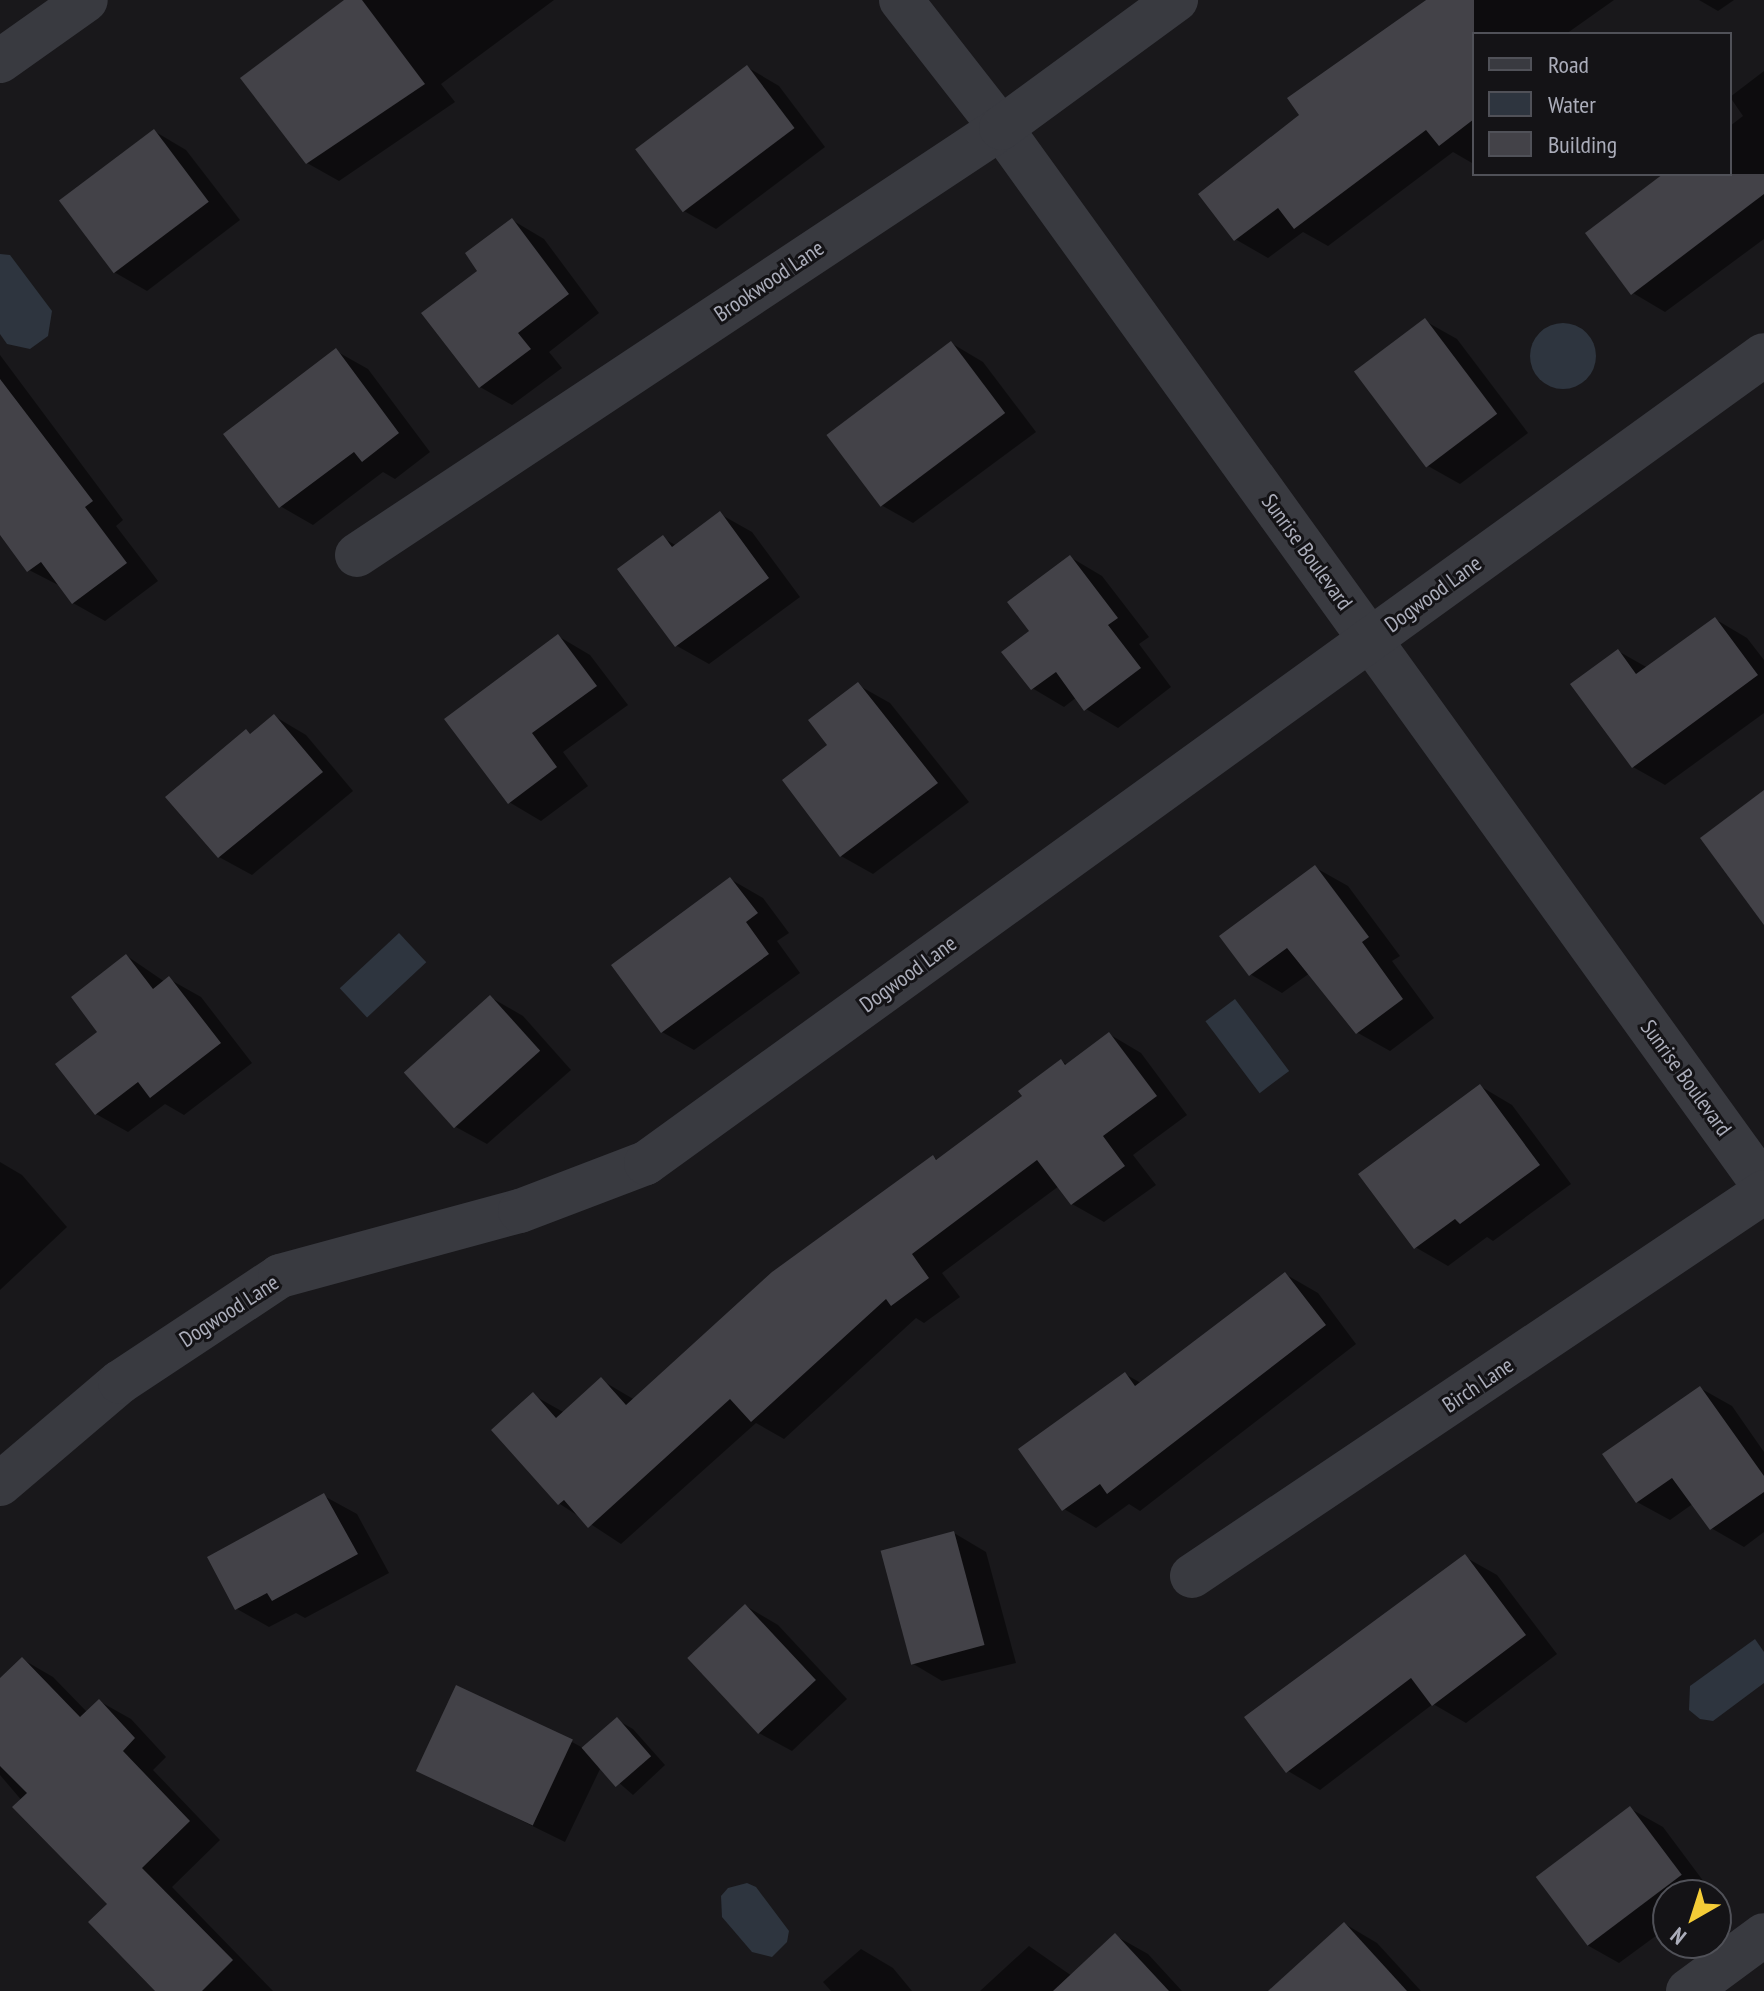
<!DOCTYPE html>
<style>
body{margin:0}
#map{position:relative;width:1764px;height:1991px;overflow:hidden;background:#19181b;font-family:"PT Sans Narrow",sans-serif}
div>[style]{position:absolute}
[style*='--x']{left:calc(var(--x)*1px);top:calc(var(--y)*1px);width:calc(var(--w)*1px);rotate:calc(var(--a)*1deg)}
.water>*{inset:0;background:#2e353f;transform-origin:0 0}
.round{border-radius:50%}
.shadow>*{inset:0;background:#0007}
.building>*{inset:0;background:#434248;transform-origin:0 0}
.street>*{height:44px;margin:-22px;padding:0 22px;transform-origin:22px;border-radius:22px;background:#393a40}
span{translate:-50% -50%;white-space:nowrap;text-align:center;line-height:1.15;-webkit-text-stroke:6px #141316;paint-order:stroke}
.street-label{font-size:22px;color:#abadba}
.legend{position:absolute;left:1472px;top:32px;width:260px;height:144px;box-sizing:border-box;background:#141316;border:2px solid #505158;margin:0;padding:10px 14px;list-style:none;font-size:24px;color:#abadba}
.legend li{display:flex;align-items:center;gap:16px;height:40px}
.legend b{width:40px;border:2px solid #505158}
.north{position:absolute;left:1652px;top:1879px;width:80px;height:80px;box-sizing:border-box;background:#141316;border:2px solid #505158;border-radius:50%;rotate:219deg;font-size:22px;font-weight:700;line-height:32px;text-align:center;color:#abadba}
.north::after{content:'';display:block;margin:auto;width:28px;height:36px;background:#f4cc37;clip-path:polygon(50% 0,100% 100%,50% 72%,0 100%)}
</style>
<div id="map">
<div class="water">
<div style="clip-path:polygon(0 254px,10px 255px,52px 311px,48px 336px,30px 349px,7px 344px,0 334px)"></div>
<div class="round" style="left:1530px;top:323px;width:66px;height:66px"></div>
<div style="left:399px;top:933px;width:40px;height:81px;rotate:47deg"></div>
<div style="left:1235px;top:999px;width:90px;height:37px;rotate:53deg"></div>
<div style="clip-path:polygon(1755px 1639px,1764px 1652px,1764px 1683px,1713px 1721px,1700px 1719px,1689px 1710px,1690px 1686px)"></div>
<div style="clip-path:polygon(747px 1883px,756px 1887px,789px 1931px,787px 1942px,772px 1957px,752px 1952px,722px 1917px,721px 1896px,728px 1888px)"></div>
</div>
<div class="shadow">
<div style="clip-path:polygon(348px 0,554px 0,441px 84px,455px 102px,339px 181px,307px 163px)"></div>
<div style="clip-path:polygon(1426px 0,1614px 0,1566px 34px,1474px 34px,1472px 163px,1453px 152px,1328px 246px,1303px 232px,1268px 258px,1235px 239px,1302px 115px,1331px 74px)"></div>
<div style="clip-path:polygon(1699px 0,1734px 0,1718px 11px)"></div>
<div style="clip-path:polygon(747px 67px,779px 86px,825px 147px,716px 229px,684px 211px)"></div>
<div style="clip-path:polygon(1764px 71px,1764px 239px,1665px 312px,1633px 293px,1666px 174px,1730px 174px,1730px 126px,1743px 116px,1730px 97px)"></div>
<div style="clip-path:polygon(154px 131px,186px 150px,240px 220px,147px 291px,114px 272px)"></div>
<div style="clip-path:polygon(512px 220px,544px 239px,599px 313px,549px 352px,562px 368px,512px 405px,480px 387px,480px 271px)"></div>
<div style="clip-path:polygon(1425px 321px,1457px 339px,1528px 433px,1460px 484px,1428px 466px,1357px 372px)"></div>
<div style="clip-path:polygon(951px 343px,983px 362px,1036px 432px,913px 523px,881px 505px)"></div>
<div style="clip-path:polygon(336px 351px,368px 369px,430px 452px,395px 479px,383px 472px,313px 525px,280px 506px)"></div>
<div style="clip-path:polygon(0 355px,123px 520px,116px 526px,158px 581px,105px 621px,73px 603px,62px 587px,29px 570px,0 532px)"></div>
<div style="clip-path:polygon(720px 514px,752px 532px,800px 597px,709px 664px,677px 646px,663px 538px,677px 546px)"></div>
<div style="clip-path:polygon(1070px 557px,1102px 576px,1149px 637px,1139px 644px,1171px 687px,1118px 728px,1086px 709px,1077px 697px,1064px 707px,1032px 688px,1031px 631px)"></div>
<div style="clip-path:polygon(1715px 619px,1747px 638px,1764px 660px,1764px 713px,1665px 785px,1633px 767px,1618px 651px,1648px 668px)"></div>
<div style="clip-path:polygon(558px 636px,590px 655px,628px 705px,563px 752px,588px 786px,541px 821px,509px 802px)"></div>
<div style="clip-path:polygon(858px 685px,890px 703px,969px 802px,873px 874px,841px 856px)"></div>
<div style="clip-path:polygon(274px 716px,306px 735px,353px 791px,252px 875px,219px 857px,168px 797px)"></div>
<div style="clip-path:polygon(1316px 868px,1348px 886px,1400px 956px,1392px 961px,1434px 1018px,1390px 1051px,1358px 1033px,1310px 973px,1282px 993px,1250px 974px)"></div>
<div style="clip-path:polygon(730px 879px,763px 898px,789px 933px,777px 941px,800px 973px,694px 1050px,662px 1032px)"></div>
<div style="clip-path:polygon(127px 956px,165px 982px,169px 979px,201px 997px,252px 1063px,184px 1115px,165px 1104px,128px 1132px,96px 1114px,100px 1032px)"></div>
<div style="clip-path:polygon(490px 997px,523px 1016px,571px 1070px,487px 1144px,454px 1126px,406px 1072px)"></div>
<div style="clip-path:polygon(1109px 1034px,1141px 1053px,1187px 1115px,1133px 1155px,1156px 1185px,1104px 1222px,1072px 1204px,1059px 1186px,942px 1273px,960px 1297px,924px 1323px,916px 1318px,784px 1439px,756px 1423px,621px 1544px,560px 1504px,533px 1395px,565px 1413px,601px 1380px,635px 1400px,933px 1157px,939px 1161px,1025px 1096px,1061px 1061px,1068px 1065px)"></div>
<div style="clip-path:polygon(1480px 1086px,1512px 1105px,1571px 1184px,1493px 1241px,1487px 1237px,1448px 1266px,1415px 1247px)"></div>
<div style="clip-path:polygon(0 1162px,22px 1175px,67px 1227px,0 1290px)"></div>
<div style="clip-path:polygon(1285px 1274px,1318px 1293px,1356px 1344px,1140px 1511px,1129px 1504px,1096px 1528px,1064px 1509px,1125px 1374px,1141px 1383px)"></div>
<div style="clip-path:polygon(1700px 1388px,1732px 1406px,1764px 1452px,1764px 1532px,1744px 1547px,1711px 1528px,1694px 1503px,1670px 1520px,1637px 1502px)"></div>
<div style="clip-path:polygon(324px 1496px,357px 1514px,389px 1573px,305px 1618px,296px 1613px,269px 1627px,237px 1609px)"></div>
<div style="clip-path:polygon(954px 1533px,986px 1552px,1016px 1663px,942px 1681px,910px 1662px)"></div>
<div style="clip-path:polygon(1465px 1557px,1497px 1575px,1557px 1654px,1466px 1723px,1433px 1704px,1320px 1790px,1288px 1771px)"></div>
<div style="clip-path:polygon(746px 1606px,778px 1625px,847px 1699px,792px 1751px,759px 1733px)"></div>
<div style="clip-path:polygon(22px 1659px,53px 1677px,87px 1712px,99px 1701px,131px 1719px,166px 1757px,153px 1770px,220px 1840px,172px 1887px,273px 1991px,162px 1991px,110px 1904px,0 1775px,0 1680px)"></div>
<div style="clip-path:polygon(617px 1720px,633px 1729px,665px 1765px,633px 1795px,601px 1767px,565px 1842px,419px 1770px,572px 1742px,585px 1749px)"></div>
<div style="clip-path:polygon(1631px 1809px,1663px 1827px,1713px 1894px,1668px 1895px,1668px 1927px,1619px 1963px,1587px 1945px,1537px 1877px)"></div>
<div style="clip-path:polygon(1345px 1924px,1377px 1943px,1421px 1991px,1271px 1991px)"></div>
<div style="clip-path:polygon(1116px 1936px,1148px 1954px,1182px 1991px,980px 1991px,1029px 1946px,1072px 1976px)"></div>
<div style="clip-path:polygon(861px 1949px,893px 1968px,912px 1991px,831px 1991px,823px 1982px)"></div>
</div>
<div class="building">
<div style="clip-path:polygon(344px 0,362px 0,425px 84px,306px 164px,240px 78px)"></div>
<div style="clip-path:polygon(1426px 0,1474px 0,1474px 119px,1439px 146px,1426px 130px,1294px 229px,1278px 208px,1234px 241px,1198px 194px,1299px 115px,1287px 98px)"></div>
<div style="left:747px;top:65px;width:79px;height:140px;rotate:53deg"></div>
<div style="left:154px;top:129px;width:91px;height:119px;rotate:53deg"></div>
<div style="clip-path:polygon(1663px 174px,1764px 174px,1764px 194px,1631px 295px,1585px 233px)"></div>
<div style="clip-path:polygon(512px 218px,569px 294px,518px 333px,531px 349px,479px 388px,421px 313px,477px 271px,465px 253px)"></div>
<div style="left:1425px;top:318px;width:120px;height:89px;rotate:53deg"></div>
<div style="left:951px;top:341px;width:90px;height:156px;rotate:53deg"></div>
<div style="clip-path:polygon(336px 348px,399px 433px,362px 462px,354px 452px,279px 508px,223px 434px)"></div>
<div style="clip-path:polygon(0 379px,93px 501px,85px 507px,127px 563px,72px 604px,41px 562px,27px 572px,0 535px)"></div>
<div style="clip-path:polygon(720px 511px,769px 578px,675px 647px,617px 569px,663px 535px,672px 547px)"></div>
<div style="clip-path:polygon(1070px 555px,1118px 618px,1108px 625px,1141px 668px,1084px 711px,1056px 672px,1031px 690px,1001px 652px,1029px 631px,1007px 602px)"></div>
<div style="clip-path:polygon(1715px 617px,1758px 675px,1632px 768px,1570px 684px,1618px 649px,1636px 674px)"></div>
<div style="clip-path:polygon(558px 634px,597px 686px,532px 733px,557px 767px,508px 804px,444px 719px)"></div>
<div style="clip-path:polygon(858px 682px,938px 783px,840px 857px,782px 780px,827px 745px,808px 720px)"></div>
<div style="clip-path:polygon(274px 714px,323px 772px,218px 858px,165px 797px,246px 729px,250px 734px)"></div>
<div style="clip-path:polygon(1764px 790px,1764px 925px,1700px 838px)"></div>
<div style="clip-path:polygon(1315px 865px,1369px 937px,1362px 942px,1403px 999px,1356px 1034px,1287px 948px,1249px 976px,1219px 936px)"></div>
<div style="clip-path:polygon(730px 877px,758px 913px,746px 922px,769px 954px,661px 1033px,611px 965px)"></div>
<div style="clip-path:polygon(126px 954px,153px 989px,169px 976px,221px 1043px,150px 1098px,138px 1082px,95px 1115px,55px 1064px,97px 1032px,71px 997px)"></div>
<div style="left:490px;top:995px;width:75px;height:116px;rotate:48deg"></div>
<div style="clip-path:polygon(1109px 1032px,1157px 1096px,1103px 1136px,1125px 1166px,1071px 1205px,1037px 1160px,912px 1254px,929px 1278px,891px 1306px,886px 1299px,751px 1422px,730px 1399px,588px 1528px,564px 1500px,558px 1505px,491px 1430px,533px 1392px,556px 1418px,601px 1377px,626px 1405px,772px 1272px,933px 1155px,936px 1160px,1022px 1096px,1018px 1091px,1061px 1059px,1065px 1065px)"></div>
<div style="clip-path:polygon(1480px 1084px,1540px 1165px,1460px 1224px,1455px 1219px,1414px 1249px,1358px 1174px)"></div>
<div style="clip-path:polygon(1285px 1272px,1326px 1325px,1107px 1494px,1100px 1484px,1062px 1511px,1018px 1449px,1125px 1372px,1135px 1386px)"></div>
<div style="clip-path:polygon(1700px 1386px,1764px 1476px,1764px 1492px,1710px 1530px,1672px 1478px,1636px 1503px,1602px 1454px)"></div>
<div style="clip-path:polygon(324px 1493px,358px 1554px,272px 1601px,267px 1593px,235px 1610px,207px 1557px)"></div>
<div style="left:954px;top:1531px;width:118px;height:76px;rotate:75deg"></div>
<div style="clip-path:polygon(1465px 1554px,1526px 1635px,1432px 1706px,1411px 1678px,1286px 1773px,1244px 1717px)"></div>
<div style="left:745px;top:1604px;width:104px;height:79px;rotate:47deg"></div>
<div style="clip-path:polygon(22px 1657px,80px 1717px,99px 1699px,135px 1738px,123px 1751px,190px 1821px,142px 1868px,233px 1960px,202px 1991px,155px 1991px,88px 1922px,107px 1904px,12px 1807px,27px 1793px,0 1766px,0 1678px)"></div>
<div style="left:456px;top:1685px;width:129px;height:95px;rotate:25deg"></div>
<div style="left:617px;top:1717px;width:52px;height:47px;rotate:49deg"></div>
<div style="left:1630px;top:1806px;width:86px;height:118px;rotate:53deg"></div>
<div style="clip-path:polygon(1344px 1922px,1407px 1991px,1268px 1991px)"></div>
<div style="clip-path:polygon(1115px 1933px,1169px 1991px,1053px 1991px)"></div>
</div>
<div class="street">
<div style="--x:901;--y:0;--w:162;--a:52"></div>
<div style="--x:1001;--y:128;--w:1304;--a:54.2"></div>
<div style="--x:0;--y:61;--w:105;--a:-35.3"></div>
<div style="--x:357;--y:555;--w:773;--a:-33.55"></div>
<div style="--x:1001;--y:128;--w:217;--a:-36.2"></div>
<div style="--x:0;--y:1484;--w:157;--a:-40.4"></div>
<div style="--x:120;--y:1382;--w:192;--a:-33.5"></div>
<div style="--x:280;--y:1276;--w:249;--a:-15.2"></div>
<div style="--x:520;--y:1211;--w:135;--a:-20.9"></div>
<div style="--x:646;--y:1163;--w:1379;--a:-35.86"></div>
<div style="--x:1192;--y:1576;--w:689;--a:-33.87"></div>
<div style="--x:1688;--y:1991;--w:94;--a:-36.4"></div>
</div>
<div class="street-label">
<span style="left:769px;top:281px;rotate:-34deg">Brookwood Lane</span>
<span style="left:1307px;top:552px;rotate:54deg">Sunrise Boulevard</span>
<span style="left:1433px;top:594px;rotate:-36deg">Dogwood Lane</span>
<span style="left:908px;top:974px;rotate:-36deg">Dogwood Lane</span>
<span style="left:1686px;top:1078px;rotate:54deg">Sunrise Boulevard</span>
<span style="left:229px;top:1311px;rotate:-33deg">Dogwood Lane</span>
<span style="left:1478px;top:1385px;rotate:-34deg">Birch Lane</span>
</div>
<ul class="legend">
<li><b style="height:10px;background:#393a40"></b>Road</li>
<li><b style="height:22px;background:#2e353f"></b>Water</li>
<li><b style="height:22px;background:#434248"></b>Building</li>
</ul>
<div class="north">N</div>
</div>
